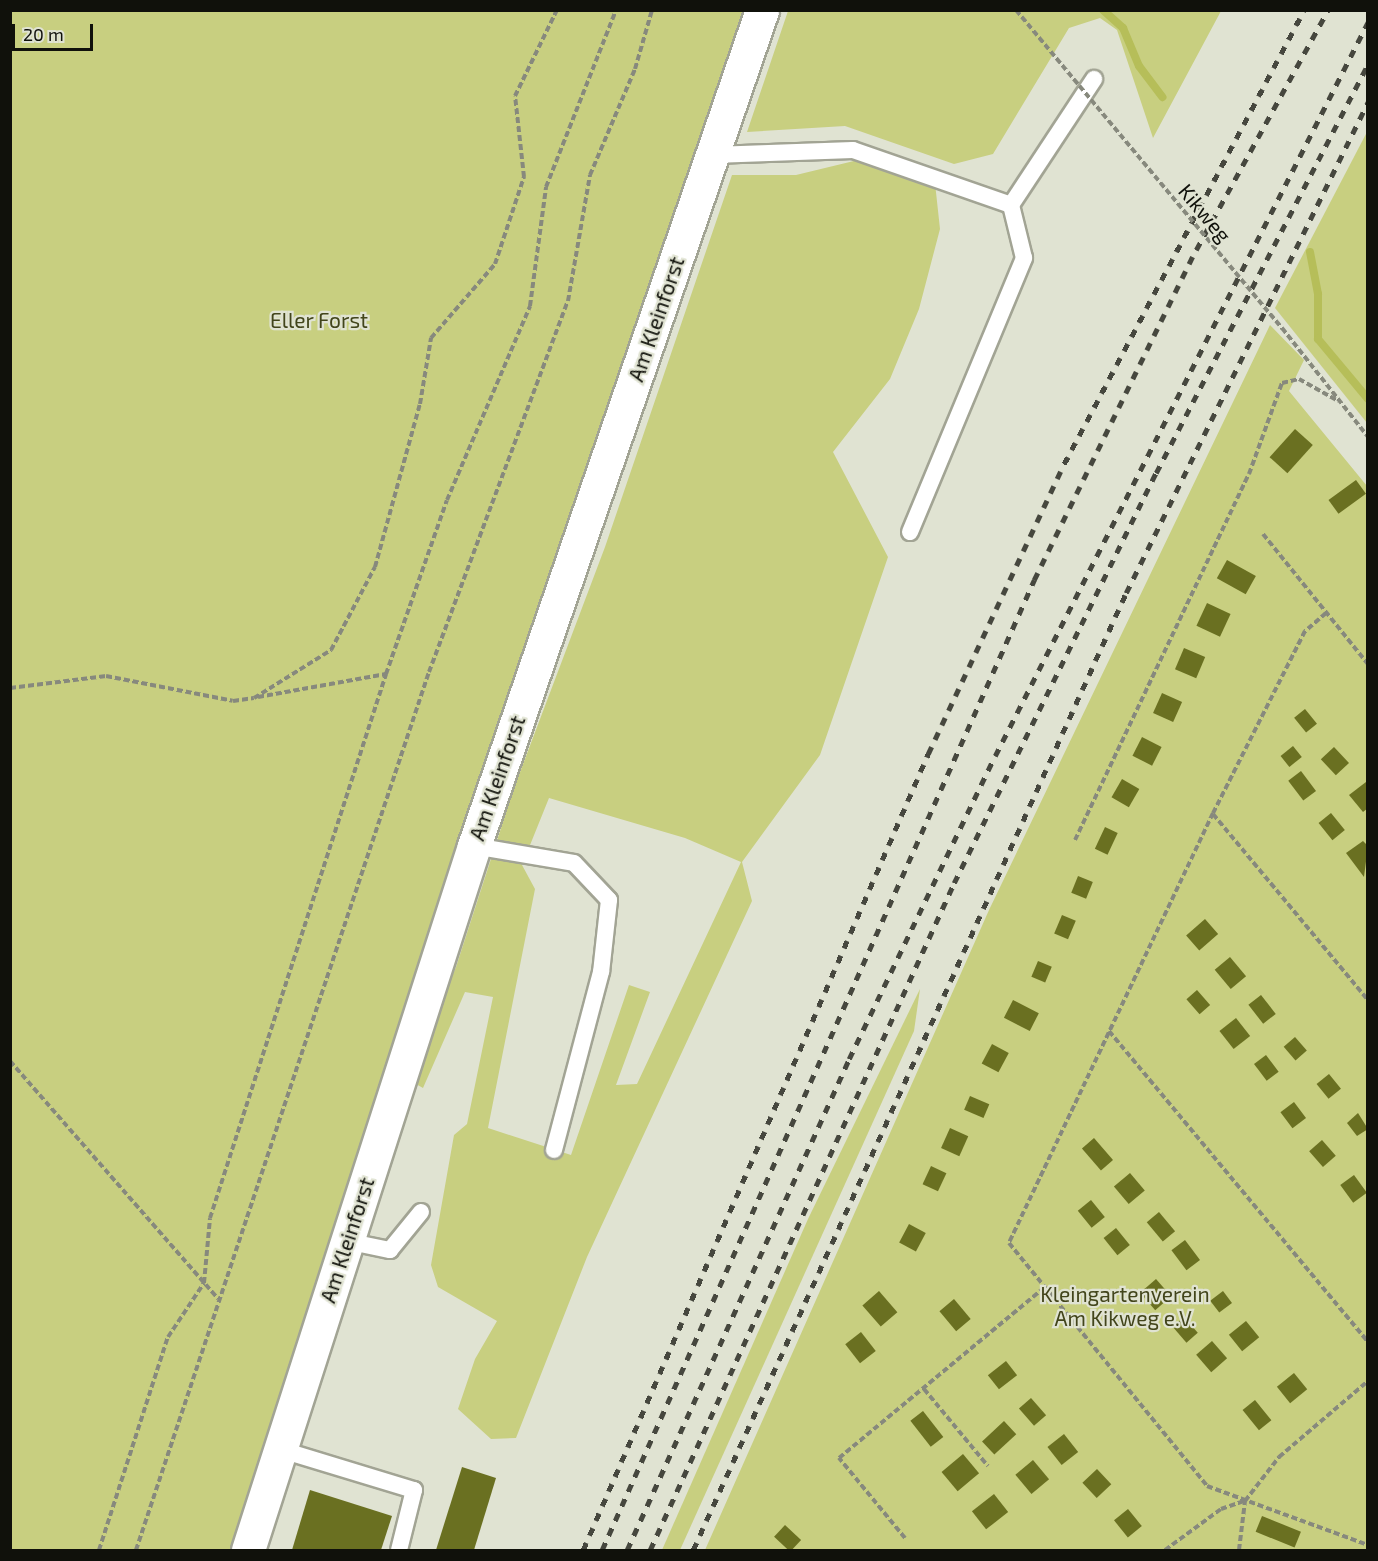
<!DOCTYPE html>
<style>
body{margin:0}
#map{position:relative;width:1378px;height:1561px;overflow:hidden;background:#e0e3d2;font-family:"Exo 2",sans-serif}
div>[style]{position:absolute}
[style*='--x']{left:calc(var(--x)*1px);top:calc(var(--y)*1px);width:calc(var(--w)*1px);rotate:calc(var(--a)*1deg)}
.green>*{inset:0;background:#c8cf80}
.stream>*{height:8px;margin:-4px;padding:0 4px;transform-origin:4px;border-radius:4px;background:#b6be59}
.building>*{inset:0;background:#6a7021;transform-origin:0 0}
.path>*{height:4px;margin-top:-2px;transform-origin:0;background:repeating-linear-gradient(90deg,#87897d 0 6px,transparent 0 9px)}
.roads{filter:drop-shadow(2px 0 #a2a494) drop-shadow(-2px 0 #a2a494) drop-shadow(0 2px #a2a494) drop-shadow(0 -2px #a2a494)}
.service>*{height:16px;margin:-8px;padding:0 8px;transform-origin:8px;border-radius:8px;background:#fff}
.minor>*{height:33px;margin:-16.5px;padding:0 16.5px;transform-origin:16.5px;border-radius:16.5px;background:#fff}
.rail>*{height:4.5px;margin-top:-2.25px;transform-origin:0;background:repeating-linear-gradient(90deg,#46473e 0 8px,transparent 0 16px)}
.path-bridge>*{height:4px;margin-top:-2px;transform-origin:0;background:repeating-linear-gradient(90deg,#87897d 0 6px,transparent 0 9px)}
span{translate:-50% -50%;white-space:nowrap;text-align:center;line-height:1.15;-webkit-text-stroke:4.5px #e0e3d2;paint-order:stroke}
.street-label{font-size:21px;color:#10110b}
.park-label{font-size:21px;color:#42451b}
.frame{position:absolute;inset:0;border:12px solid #10110b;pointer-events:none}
.scale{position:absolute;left:12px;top:24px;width:81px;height:27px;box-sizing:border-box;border:3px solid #10110b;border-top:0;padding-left:8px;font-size:18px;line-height:21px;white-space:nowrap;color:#10110b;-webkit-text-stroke:4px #e0e3d2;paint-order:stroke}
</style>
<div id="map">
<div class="green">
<div style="clip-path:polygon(11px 11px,754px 11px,236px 1550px,11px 1550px)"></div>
<div style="clip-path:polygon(788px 11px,788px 10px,1221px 11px,1153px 138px,1117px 30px,1100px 18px,1069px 28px,993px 154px,954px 164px,845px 126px,747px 132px)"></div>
<div style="clip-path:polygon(1367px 132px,1367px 423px,1275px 308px)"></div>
<div style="clip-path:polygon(evenodd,858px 160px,935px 183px,940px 229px,919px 309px,890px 379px,833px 452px,888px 557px,820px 755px,742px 862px,752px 901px,587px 1257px,516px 1438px,491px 1439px,458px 1409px,475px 1359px,497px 1321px,438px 1287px,431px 1265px,454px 1135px,467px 1124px,493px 997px,465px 992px,423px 1088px,409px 1080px,456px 967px,514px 788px,605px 547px,732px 175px,796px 175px,858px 160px,549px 798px,685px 838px,741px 862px,637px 1084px,616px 1085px,650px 992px,629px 985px,571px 1155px,488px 1128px,535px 889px,522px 865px,549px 798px)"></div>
<div style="clip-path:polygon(1270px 325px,1304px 360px,1289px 391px,1367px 486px,1367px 1550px,705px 1550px,989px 910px)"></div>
<div style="clip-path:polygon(920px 989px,914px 1031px,680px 1550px,662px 1550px,808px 1219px)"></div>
</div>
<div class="stream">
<div style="--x:1103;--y:10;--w:27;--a:42"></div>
<div style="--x:1123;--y:28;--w:41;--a:67.2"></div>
<div style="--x:1139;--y:66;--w:39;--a:53"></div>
<div style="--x:1310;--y:252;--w:43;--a:79.2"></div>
<div style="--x:1318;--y:294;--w:45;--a:90"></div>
<div style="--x:1318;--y:339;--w:78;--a:50.2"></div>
</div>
<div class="building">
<div style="left:1295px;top:429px;width:24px;height:38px;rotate:42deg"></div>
<div style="left:1356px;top:480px;width:17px;height:34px;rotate:54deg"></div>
<div style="left:1227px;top:560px;width:33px;height:21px;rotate:29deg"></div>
<div style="left:1207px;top:603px;width:26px;height:25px;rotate:25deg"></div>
<div style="left:1184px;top:648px;width:23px;height:23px;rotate:23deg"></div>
<div style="left:1162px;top:693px;width:22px;height:22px;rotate:24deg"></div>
<div style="left:1305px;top:709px;width:19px;height:14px;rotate:51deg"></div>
<div style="left:1142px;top:737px;width:22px;height:21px;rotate:27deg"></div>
<div style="left:1293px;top:746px;width:14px;height:16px;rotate:51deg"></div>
<div style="left:1334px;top:747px;width:22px;height:18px;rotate:47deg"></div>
<div style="left:1301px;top:771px;width:25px;height:16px;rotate:53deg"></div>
<div style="left:1122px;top:779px;width:20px;height:21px;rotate:30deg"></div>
<div style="clip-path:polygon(1366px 782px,1368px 808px,1363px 812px,1349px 795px)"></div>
<div style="left:1331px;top:813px;width:22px;height:16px;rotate:51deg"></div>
<div style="left:1105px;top:827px;width:14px;height:24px;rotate:25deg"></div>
<div style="clip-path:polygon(1363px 841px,1368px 846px,1364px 877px,1346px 853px)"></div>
<div style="left:1078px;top:876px;width:16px;height:18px;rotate:22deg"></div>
<div style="left:1062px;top:915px;width:15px;height:20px;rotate:23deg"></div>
<div style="left:1205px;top:919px;width:20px;height:25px;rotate:49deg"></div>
<div style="left:1230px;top:957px;width:25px;height:20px;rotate:50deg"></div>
<div style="left:1038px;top:961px;width:15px;height:17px;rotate:23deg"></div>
<div style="left:1197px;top:990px;width:20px;height:14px;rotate:49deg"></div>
<div style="left:1261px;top:995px;width:24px;height:16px;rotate:52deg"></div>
<div style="left:1013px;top:1000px;width:29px;height:20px;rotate:27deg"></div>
<div style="left:1236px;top:1018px;width:23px;height:21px;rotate:52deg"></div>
<div style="left:1295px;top:1037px;width:18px;height:15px;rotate:49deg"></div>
<div style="left:992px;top:1044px;width:19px;height:22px;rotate:28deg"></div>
<div style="left:1266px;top:1055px;width:21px;height:15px;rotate:53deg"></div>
<div style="left:1329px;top:1074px;width:19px;height:16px;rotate:51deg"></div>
<div style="left:970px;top:1096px;width:21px;height:15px;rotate:23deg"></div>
<div style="left:1294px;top:1102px;width:20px;height:17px;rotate:53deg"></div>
<div style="clip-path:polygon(1358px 1113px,1368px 1129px,1357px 1136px,1347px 1123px)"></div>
<div style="left:950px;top:1128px;width:20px;height:22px;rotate:24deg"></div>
<div style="left:1094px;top:1138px;width:29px;height:16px;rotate:49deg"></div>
<div style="left:1322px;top:1140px;width:21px;height:17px;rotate:49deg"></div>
<div style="left:931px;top:1166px;width:17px;height:20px;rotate:25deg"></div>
<div style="left:1130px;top:1173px;width:23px;height:21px;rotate:50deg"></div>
<div style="left:1354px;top:1175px;width:22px;height:17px;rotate:54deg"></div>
<div style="left:1091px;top:1200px;width:22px;height:17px;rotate:51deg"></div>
<div style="left:1159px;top:1212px;width:25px;height:16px;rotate:50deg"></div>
<div style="left:909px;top:1224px;width:19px;height:21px;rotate:28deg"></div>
<div style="left:1116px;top:1228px;width:22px;height:16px;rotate:51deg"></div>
<div style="left:1185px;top:1240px;width:25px;height:17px;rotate:53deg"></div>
<div style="left:1156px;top:1279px;width:23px;height:21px;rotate:49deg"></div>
<div style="left:879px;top:1291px;width:28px;height:22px;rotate:49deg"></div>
<div style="left:1223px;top:1291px;width:15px;height:16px;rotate:53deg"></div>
<div style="left:954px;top:1299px;width:26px;height:19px;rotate:50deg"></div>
<div style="left:1184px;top:1317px;width:21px;height:15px;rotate:49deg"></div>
<div style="left:1246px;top:1321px;width:21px;height:22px;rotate:51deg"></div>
<div style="left:861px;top:1332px;width:24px;height:20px;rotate:52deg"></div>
<div style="left:1212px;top:1341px;width:23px;height:21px;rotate:49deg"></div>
<div style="left:1006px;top:1361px;width:18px;height:23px;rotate:52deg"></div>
<div style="left:1294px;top:1373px;width:21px;height:22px;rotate:51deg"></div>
<div style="left:1031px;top:1398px;width:23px;height:16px;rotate:49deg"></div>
<div style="left:1255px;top:1400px;width:26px;height:16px;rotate:51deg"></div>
<div style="left:923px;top:1411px;width:33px;height:16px;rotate:52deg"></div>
<div style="left:1004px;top:1421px;width:18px;height:30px;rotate:47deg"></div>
<div style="left:1064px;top:1434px;width:23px;height:21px;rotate:52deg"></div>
<div style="left:963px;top:1454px;width:25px;height:28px;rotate:50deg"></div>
<div style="left:1033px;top:1460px;width:25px;height:23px;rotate:50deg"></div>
<div style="clip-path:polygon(462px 1467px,496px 1478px,474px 1550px,436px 1550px)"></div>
<div style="left:1097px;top:1469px;width:21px;height:20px;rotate:47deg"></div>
<div style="clip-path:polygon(310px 1490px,392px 1516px,381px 1550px,292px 1550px)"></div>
<div style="left:994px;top:1494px;width:23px;height:28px;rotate:52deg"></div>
<div style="left:1128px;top:1509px;width:22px;height:18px;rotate:51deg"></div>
<div style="left:1262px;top:1516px;width:42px;height:17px;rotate:22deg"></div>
<div style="left:785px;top:1525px;width:22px;height:16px;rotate:43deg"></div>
</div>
<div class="path">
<div style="--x:1282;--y:328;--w:139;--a:51.7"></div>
<div style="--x:1263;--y:534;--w:167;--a:51.1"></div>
<div style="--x:1326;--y:613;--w:28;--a:139"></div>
<div style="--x:1305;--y:631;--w:204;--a:116.8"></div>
<div style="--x:1213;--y:813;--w:476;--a:115.4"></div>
<div style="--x:1009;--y:1243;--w:313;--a:50.8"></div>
<div style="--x:1207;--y:1486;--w:171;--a:20.1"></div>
<div style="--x:10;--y:688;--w:97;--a:-7.1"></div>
<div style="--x:106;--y:676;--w:129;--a:11.1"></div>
<div style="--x:233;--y:701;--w:21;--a:-8"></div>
<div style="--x:254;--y:698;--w:91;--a:-31.9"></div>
<div style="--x:331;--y:650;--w:94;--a:-62.1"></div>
<div style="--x:375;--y:567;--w:169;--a:-74.6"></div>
<div style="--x:420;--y:404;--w:67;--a:-80.5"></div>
<div style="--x:431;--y:338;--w:98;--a:-49.1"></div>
<div style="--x:495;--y:264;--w:92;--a:-71.6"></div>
<div style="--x:524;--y:177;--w:81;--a:-96.3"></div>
<div style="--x:515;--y:96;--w:96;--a:-64"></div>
<div style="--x:258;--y:697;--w:130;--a:-10.2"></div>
<div style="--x:1213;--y:814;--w:242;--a:50.2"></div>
<div style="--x:1075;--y:840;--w:405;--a:-64.6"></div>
<div style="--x:1249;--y:474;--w:97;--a:-70.1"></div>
<div style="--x:1282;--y:383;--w:17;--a:-13"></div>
<div style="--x:1299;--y:379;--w:45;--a:29.4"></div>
<div style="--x:1109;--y:1031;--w:405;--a:50.2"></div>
<div style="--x:10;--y:1061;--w:316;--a:48.8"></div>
<div style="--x:924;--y:1389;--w:100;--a:50.3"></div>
<div style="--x:905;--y:1538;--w:104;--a:-129.5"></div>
<div style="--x:839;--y:1458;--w:268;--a:-39.7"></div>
<div style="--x:99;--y:1550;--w:224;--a:-72.1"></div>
<div style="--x:168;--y:1337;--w:65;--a:-56.3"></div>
<div style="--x:204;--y:1283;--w:65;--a:-84.7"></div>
<div style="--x:210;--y:1218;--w:572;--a:-72.07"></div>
<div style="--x:386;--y:674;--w:184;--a:-70.7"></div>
<div style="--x:447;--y:500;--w:211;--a:-66.8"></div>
<div style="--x:530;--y:306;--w:120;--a:-82.3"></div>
<div style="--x:546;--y:187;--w:190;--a:-68.4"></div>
<div style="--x:136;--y:1550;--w:926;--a:-71.55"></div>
<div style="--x:429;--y:672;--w:396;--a:-69.5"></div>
<div style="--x:568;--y:301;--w:128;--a:-80.1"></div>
<div style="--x:590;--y:175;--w:115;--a:-67"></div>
<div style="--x:635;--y:69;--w:61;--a:-73.9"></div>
<div style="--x:1165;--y:1550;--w:69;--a:-36.2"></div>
<div style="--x:1221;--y:1509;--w:24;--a:-19"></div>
<div style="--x:1239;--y:1550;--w:49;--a:-83"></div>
<div style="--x:1245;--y:1501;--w:56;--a:-52.3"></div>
<div style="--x:1279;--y:1457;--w:117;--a:-40.5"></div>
</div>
<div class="roads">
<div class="service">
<div style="--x:713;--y:155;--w:140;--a:-2"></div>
<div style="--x:853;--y:150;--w:167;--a:19.2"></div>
<div style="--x:1011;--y:205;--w:151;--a:-56.6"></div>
<div style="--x:910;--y:532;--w:297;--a:-67.4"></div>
<div style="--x:1024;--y:258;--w:55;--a:-103.8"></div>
<div style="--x:474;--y:846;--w:101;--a:9.6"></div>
<div style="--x:574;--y:863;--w:51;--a:46.6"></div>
<div style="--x:609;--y:900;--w:72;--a:96.3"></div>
<div style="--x:601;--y:972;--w:184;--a:104.8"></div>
<div style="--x:346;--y:1241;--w:45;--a:11.6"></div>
<div style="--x:390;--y:1250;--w:49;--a:-50.8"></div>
<div style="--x:282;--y:1450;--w:138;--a:16.9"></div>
<div style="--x:414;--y:1490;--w:62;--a:104"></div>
</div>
<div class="minor">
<div style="--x:248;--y:1550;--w:739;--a:-72.2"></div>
<div style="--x:474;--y:846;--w:884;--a:-70.99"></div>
</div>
</div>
<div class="rail">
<div style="--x:583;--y:1550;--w:868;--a:-66.57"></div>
<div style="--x:928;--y:754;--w:320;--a:-64.9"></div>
<div style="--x:1064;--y:464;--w:514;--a:-62.14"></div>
<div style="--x:602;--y:1550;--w:1062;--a:-65.99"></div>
<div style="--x:1034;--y:580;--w:368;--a:-63.9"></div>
<div style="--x:1196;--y:250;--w:274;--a:-61.2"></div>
<div style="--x:627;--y:1550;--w:539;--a:-65.67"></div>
<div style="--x:849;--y:1059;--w:336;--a:-64.3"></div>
<div style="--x:995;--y:756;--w:823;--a:-63.06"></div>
<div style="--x:650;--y:1550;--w:733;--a:-65.5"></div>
<div style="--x:954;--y:883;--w:457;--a:-63.8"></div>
<div style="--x:1156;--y:473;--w:461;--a:-62.6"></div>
<div style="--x:693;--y:1550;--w:1050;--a:-65.66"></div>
<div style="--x:1126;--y:593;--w:547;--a:-63.76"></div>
</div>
<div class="path-bridge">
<div style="--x:1016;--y:10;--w:415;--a:50.1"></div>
</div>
<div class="street-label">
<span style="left:1205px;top:213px;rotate:50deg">Kikweg</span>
<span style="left:656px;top:319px;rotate:-71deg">Am Kleinforst</span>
<span style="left:497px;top:778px;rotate:-71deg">Am Kleinforst</span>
<span style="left:347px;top:1240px;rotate:-72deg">Am Kleinforst</span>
</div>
<div class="park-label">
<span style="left:319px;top:320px">Eller Forst</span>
<span style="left:1125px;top:1306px">Kleingartenverein<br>Am Kikweg e.V.</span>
</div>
<div class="frame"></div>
<div class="scale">20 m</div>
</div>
